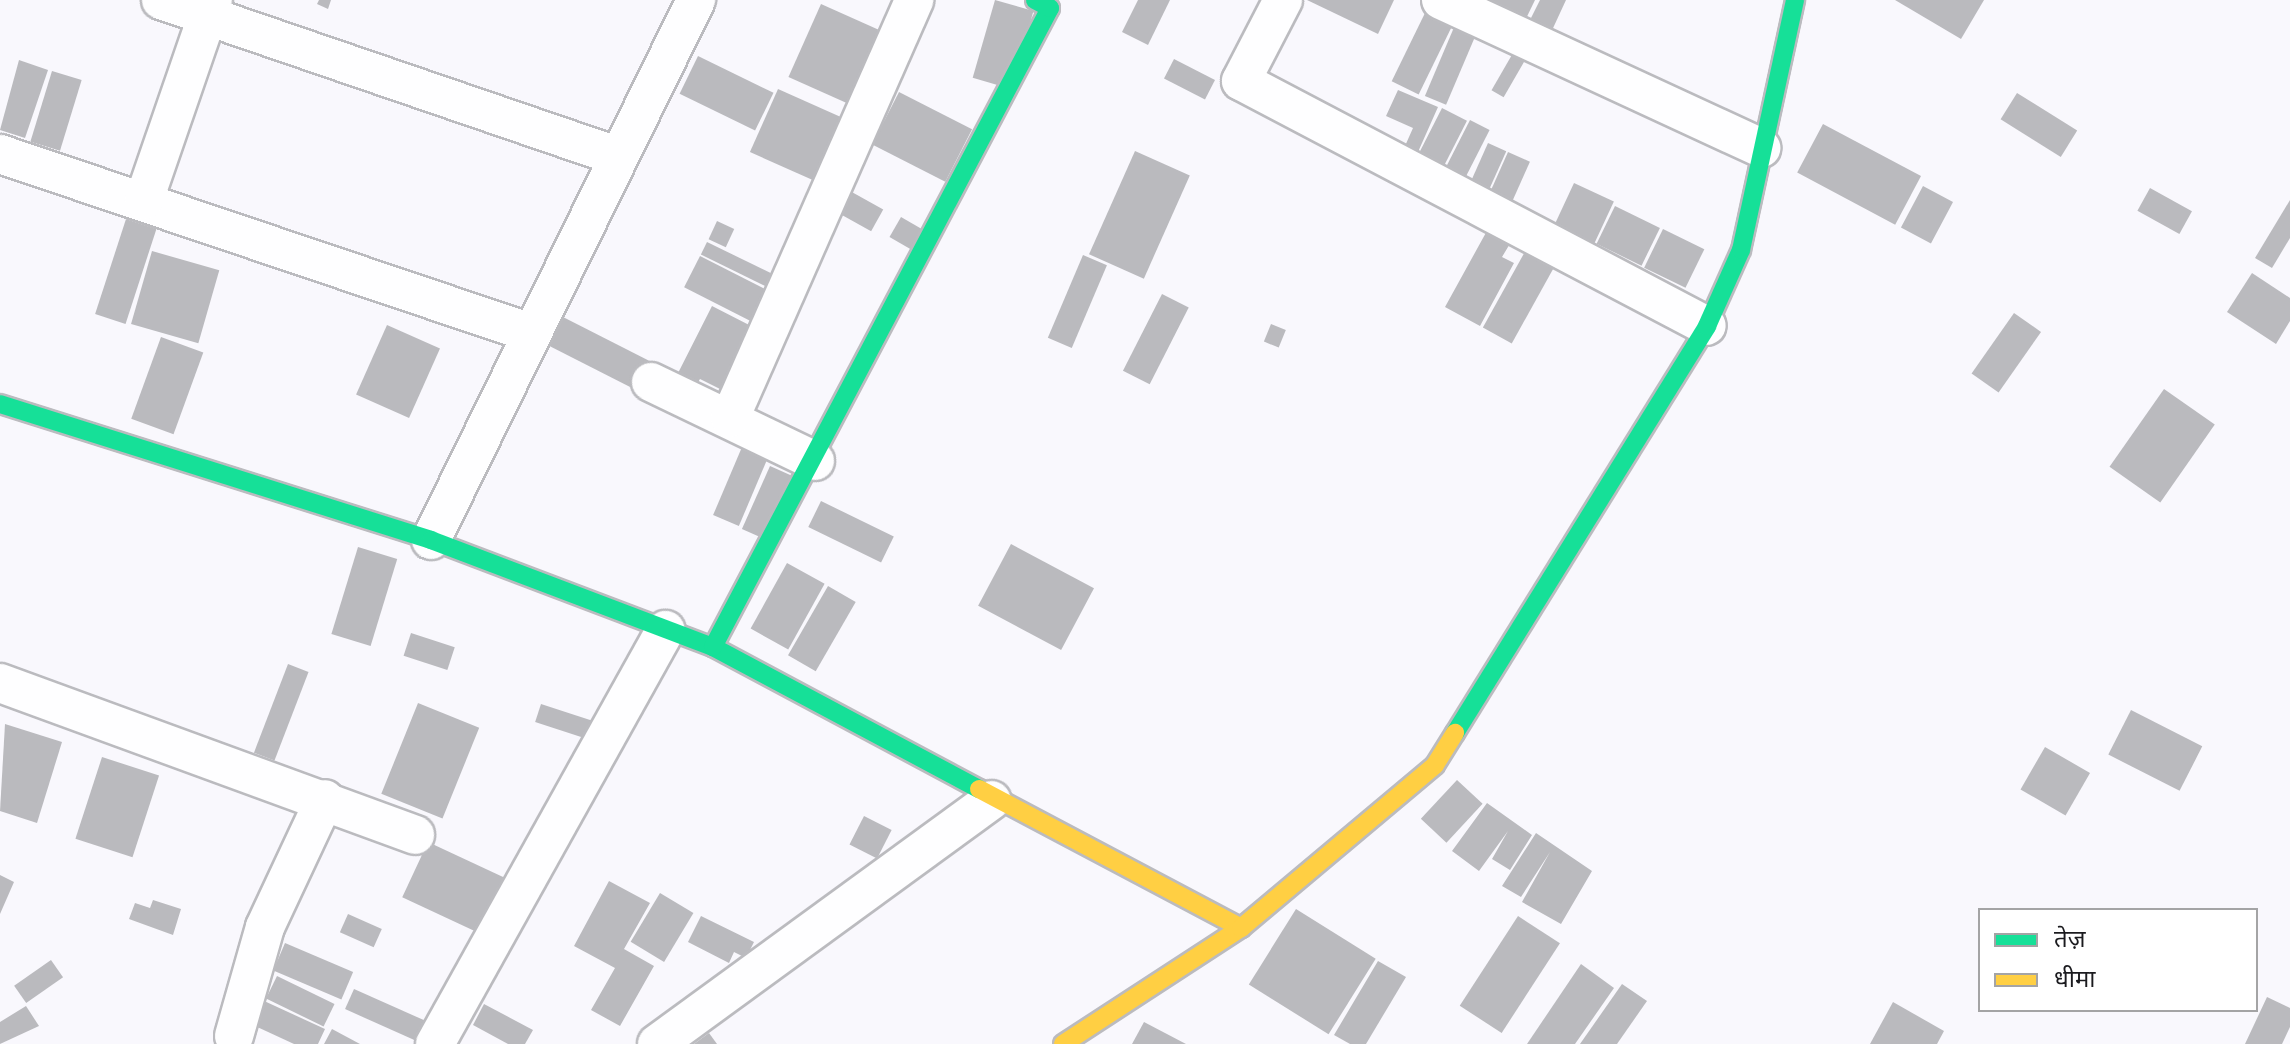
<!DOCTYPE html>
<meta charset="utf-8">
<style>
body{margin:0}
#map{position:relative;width:2290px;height:1044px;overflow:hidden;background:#f9f8fd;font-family:Barlow,"Noto Sans Devanagari",sans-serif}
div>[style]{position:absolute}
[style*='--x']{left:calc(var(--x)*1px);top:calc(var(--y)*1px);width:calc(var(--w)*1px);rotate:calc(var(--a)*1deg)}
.building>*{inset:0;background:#bababe;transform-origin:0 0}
.roads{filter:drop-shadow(2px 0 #bbbbbf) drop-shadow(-2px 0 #bbbbbf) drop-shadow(0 2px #bbbbbf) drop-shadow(0 -2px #bbbbbf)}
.street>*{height:38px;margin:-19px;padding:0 19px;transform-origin:19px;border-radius:19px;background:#fefeff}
.fast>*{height:18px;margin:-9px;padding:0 9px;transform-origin:9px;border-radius:9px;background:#16e098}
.slow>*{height:18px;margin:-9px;padding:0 9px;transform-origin:9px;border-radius:9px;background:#ffcf43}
span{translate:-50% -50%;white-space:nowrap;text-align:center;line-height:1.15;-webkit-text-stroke:8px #fff;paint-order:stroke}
.legend{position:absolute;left:1978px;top:908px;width:280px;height:104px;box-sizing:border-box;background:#fff;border:2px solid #a4a4a5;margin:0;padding:10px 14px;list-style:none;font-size:24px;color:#1b1b1f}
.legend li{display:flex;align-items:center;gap:16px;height:40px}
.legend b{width:40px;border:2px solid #a4a4a5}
</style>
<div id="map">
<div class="building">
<div style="clip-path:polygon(319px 0,331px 0,328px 9px,317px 4px)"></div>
<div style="left:995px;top:0;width:40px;height:81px;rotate:16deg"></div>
<div style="clip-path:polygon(1138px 0,1170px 0,1148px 45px,1122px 32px)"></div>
<div style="clip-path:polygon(1307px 0,1394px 0,1378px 34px)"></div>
<div style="clip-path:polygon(1486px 0,1535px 0,1521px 29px)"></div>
<div style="clip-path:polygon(1540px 0,1566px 0,1548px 39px,1526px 28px)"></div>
<div style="clip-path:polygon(1895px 0,1984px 0,1961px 39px)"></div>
<div style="left:821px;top:4px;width:79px;height:80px;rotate:24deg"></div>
<div style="left:1425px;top:13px;width:30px;height:76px;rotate:26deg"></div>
<div style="left:1455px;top:25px;width:23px;height:77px;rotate:23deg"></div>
<div style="left:1513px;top:53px;width:14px;height:43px;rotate:30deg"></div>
<div style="left:698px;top:56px;width:84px;height:42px;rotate:26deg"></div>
<div style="left:1174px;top:59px;width:46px;height:22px;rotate:27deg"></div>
<div style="clip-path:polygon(19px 60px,48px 70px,25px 138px,0 130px)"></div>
<div style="left:52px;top:71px;width:31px;height:74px;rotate:17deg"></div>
<div style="left:778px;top:89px;width:73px;height:69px;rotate:24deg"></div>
<div style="clip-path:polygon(1398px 90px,1438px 107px,1418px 152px,1405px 146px,1413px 128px,1386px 116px)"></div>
<div style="left:899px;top:92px;width:82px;height:59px;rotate:27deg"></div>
<div style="left:2017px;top:93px;width:71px;height:31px;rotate:32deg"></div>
<div style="left:1442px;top:108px;width:28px;height:51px;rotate:27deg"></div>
<div style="left:1470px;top:120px;width:22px;height:53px;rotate:27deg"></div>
<div style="left:1823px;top:124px;width:111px;height:55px;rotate:28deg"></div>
<div style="left:1488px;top:143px;width:20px;height:41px;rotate:24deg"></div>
<div style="left:1135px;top:151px;width:60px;height:113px;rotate:24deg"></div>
<div style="left:1508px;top:152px;width:24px;height:43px;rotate:24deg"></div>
<div style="left:1574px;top:183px;width:44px;height:46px;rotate:25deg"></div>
<div style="left:1923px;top:186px;width:34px;height:47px;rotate:28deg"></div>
<div style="left:2150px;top:188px;width:48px;height:26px;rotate:29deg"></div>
<div style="left:850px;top:191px;width:38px;height:25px;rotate:29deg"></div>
<div style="clip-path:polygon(2290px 200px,2290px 238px,2272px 268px,2255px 258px)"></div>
<div style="left:1615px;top:206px;width:50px;height:42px;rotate:26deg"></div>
<div style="left:901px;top:217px;width:30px;height:23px;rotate:30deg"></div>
<div style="left:126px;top:219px;width:32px;height:100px;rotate:18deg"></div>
<div style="left:717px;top:221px;width:19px;height:20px;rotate:25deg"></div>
<div style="clip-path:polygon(1488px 229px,1511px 242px,1502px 257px,1514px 263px,1480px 326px,1445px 307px)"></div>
<div style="left:1663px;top:229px;width:46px;height:43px;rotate:26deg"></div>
<div style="left:707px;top:242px;width:81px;height:14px;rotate:26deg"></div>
<div style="left:1527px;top:248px;width:33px;height:91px;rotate:29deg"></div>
<div style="left:152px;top:251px;width:70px;height:76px;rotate:16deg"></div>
<div style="left:1083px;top:255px;width:26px;height:90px;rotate:23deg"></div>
<div style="left:700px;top:256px;width:80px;height:35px;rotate:27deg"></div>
<div style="clip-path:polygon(2252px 273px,2290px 298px,2290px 321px,2276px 344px,2227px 312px)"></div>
<div style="left:1162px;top:294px;width:30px;height:86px;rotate:27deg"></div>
<div style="clip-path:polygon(712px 306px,755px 328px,722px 390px,700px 379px,694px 389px,675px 379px)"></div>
<div style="left:2014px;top:313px;width:33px;height:74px;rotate:35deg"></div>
<div style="left:563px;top:317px;width:101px;height:32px;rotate:27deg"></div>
<div style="left:1271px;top:324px;width:16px;height:19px;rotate:22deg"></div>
<div style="left:387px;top:325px;width:58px;height:76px;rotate:24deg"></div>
<div style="left:161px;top:337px;width:45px;height:87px;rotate:20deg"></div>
<div style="left:2164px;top:389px;width:62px;height:95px;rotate:35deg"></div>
<div style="left:742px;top:447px;width:28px;height:74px;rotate:23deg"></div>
<div style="left:770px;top:466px;width:27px;height:69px;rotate:24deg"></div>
<div style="left:821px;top:501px;width:81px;height:29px;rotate:26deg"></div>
<div style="left:1011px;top:544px;width:94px;height:70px;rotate:28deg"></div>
<div style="left:358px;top:547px;width:41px;height:91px;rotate:17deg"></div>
<div style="left:787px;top:563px;width:43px;height:75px;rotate:29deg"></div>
<div style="left:828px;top:586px;width:32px;height:80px;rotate:30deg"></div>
<div style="left:411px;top:633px;width:46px;height:24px;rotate:18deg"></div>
<div style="left:288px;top:664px;width:22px;height:95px;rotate:21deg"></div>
<div style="left:418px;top:703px;width:66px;height:98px;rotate:22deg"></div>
<div style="left:541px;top:704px;width:54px;height:19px;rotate:18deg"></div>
<div style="left:2131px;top:710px;width:80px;height:50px;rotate:27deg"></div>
<div style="clip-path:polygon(5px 724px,62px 742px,37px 823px,0 811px)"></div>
<div style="left:2045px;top:747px;width:52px;height:49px;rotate:30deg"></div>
<div style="left:102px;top:757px;width:60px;height:86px;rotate:18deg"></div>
<div style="left:1457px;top:780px;width:35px;height:53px;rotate:43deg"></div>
<div style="clip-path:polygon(1487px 803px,1532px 835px,1510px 870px,1492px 859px,1508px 831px,1479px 871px,1452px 851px)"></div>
<div style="left:864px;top:816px;width:31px;height:32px;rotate:27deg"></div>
<div style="clip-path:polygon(1536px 833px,1592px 871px,1561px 924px,1522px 902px,1550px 852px,1521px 897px,1502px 886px)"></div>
<div style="left:428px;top:842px;width:84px;height:61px;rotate:25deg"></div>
<div style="clip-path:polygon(0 875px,14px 882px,0 914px)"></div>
<div style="clip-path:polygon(609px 881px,650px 903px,624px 949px,654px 966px,620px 1026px,591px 1010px,615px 968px,574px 946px)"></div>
<div style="left:660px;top:893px;width:39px;height:57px;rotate:31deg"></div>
<div style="clip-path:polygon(153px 900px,181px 909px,173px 935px,129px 919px,135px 903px,150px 908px)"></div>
<div style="left:1296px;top:909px;width:94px;height:89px;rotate:32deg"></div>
<div style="left:348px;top:914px;width:37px;height:20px;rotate:24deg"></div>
<div style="clip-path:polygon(701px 916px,754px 942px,746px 958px,734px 952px,729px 963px,688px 942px)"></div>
<div style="left:1518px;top:916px;width:50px;height:107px;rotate:33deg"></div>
<div style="left:285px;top:943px;width:74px;height:30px;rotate:23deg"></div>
<div style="left:51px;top:960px;width:21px;height:45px;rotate:55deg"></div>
<div style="clip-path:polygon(1378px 961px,1406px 977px,1366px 1044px,1350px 1044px,1334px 1035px)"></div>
<div style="clip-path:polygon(1581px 964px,1614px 988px,1575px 1044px,1527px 1044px)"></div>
<div style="left:277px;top:976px;width:64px;height:25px;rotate:26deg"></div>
<div style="clip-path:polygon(1622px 984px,1647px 1001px,1617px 1044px,1580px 1044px)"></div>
<div style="left:354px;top:989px;width:85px;height:22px;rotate:24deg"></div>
<div style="clip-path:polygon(2267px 997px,2290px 1008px,2290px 1027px,2282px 1044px,2245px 1044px)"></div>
<div style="clip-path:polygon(262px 1000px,325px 1029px,318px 1044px,294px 1044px,251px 1024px)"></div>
<div style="clip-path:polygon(1893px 1002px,1944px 1031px,1937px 1044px,1870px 1044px)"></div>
<div style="clip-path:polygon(484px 1004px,533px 1030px,525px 1044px,508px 1044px,473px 1025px)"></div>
<div style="clip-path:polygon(26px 1006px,39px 1026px,0 1044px,0 1022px)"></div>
<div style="clip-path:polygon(1144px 1022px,1186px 1044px,1132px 1044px)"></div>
<div style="clip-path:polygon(332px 1029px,360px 1044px,324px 1044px)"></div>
<div style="clip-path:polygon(709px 1033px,717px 1044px,694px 1044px)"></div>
</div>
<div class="roads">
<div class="street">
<div style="--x:161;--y:0;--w:482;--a:18.9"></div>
<div style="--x:1283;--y:0;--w:91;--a:117.4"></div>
<div style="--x:1241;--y:81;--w:526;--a:27.73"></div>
<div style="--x:1441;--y:0;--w:353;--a:24.8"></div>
<div style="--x:0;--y:154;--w:560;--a:18.63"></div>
<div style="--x:144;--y:200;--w:212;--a:-71"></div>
<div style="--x:651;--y:382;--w:182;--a:25.7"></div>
<div style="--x:730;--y:418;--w:457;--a:-66.2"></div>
<div style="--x:431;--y:540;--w:602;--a:-63.86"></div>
<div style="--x:0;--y:683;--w:442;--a:20.1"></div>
<div style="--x:234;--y:1036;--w:113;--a:-74.1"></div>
<div style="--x:265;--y:927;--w:141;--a:-64.9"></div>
<div style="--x:435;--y:1044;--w:474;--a:-60.9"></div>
<div style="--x:657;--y:1044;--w:414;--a:-36.1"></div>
</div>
<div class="fast">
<div style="--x:0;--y:404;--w:452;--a:17.5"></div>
<div style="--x:431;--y:540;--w:302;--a:20.8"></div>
<div style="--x:713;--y:647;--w:302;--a:28.1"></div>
<div style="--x:713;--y:647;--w:722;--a:-62.19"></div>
<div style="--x:1050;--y:8;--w:17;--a:-152"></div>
<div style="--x:1455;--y:733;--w:479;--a:-58.2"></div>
<div style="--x:1707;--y:326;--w:83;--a:-65.9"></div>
<div style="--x:1741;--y:250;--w:256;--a:-77.8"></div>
</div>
<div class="slow">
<div style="--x:979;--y:789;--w:297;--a:27.9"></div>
<div style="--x:1063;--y:1044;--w:212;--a:-33.1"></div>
<div style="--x:1241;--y:928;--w:253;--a:-40"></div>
<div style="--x:1435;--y:765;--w:38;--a:-58"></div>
</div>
</div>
<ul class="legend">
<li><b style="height:10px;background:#16e098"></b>तेज़</li>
<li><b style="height:10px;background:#ffcf43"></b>धीमा</li>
</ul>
</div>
